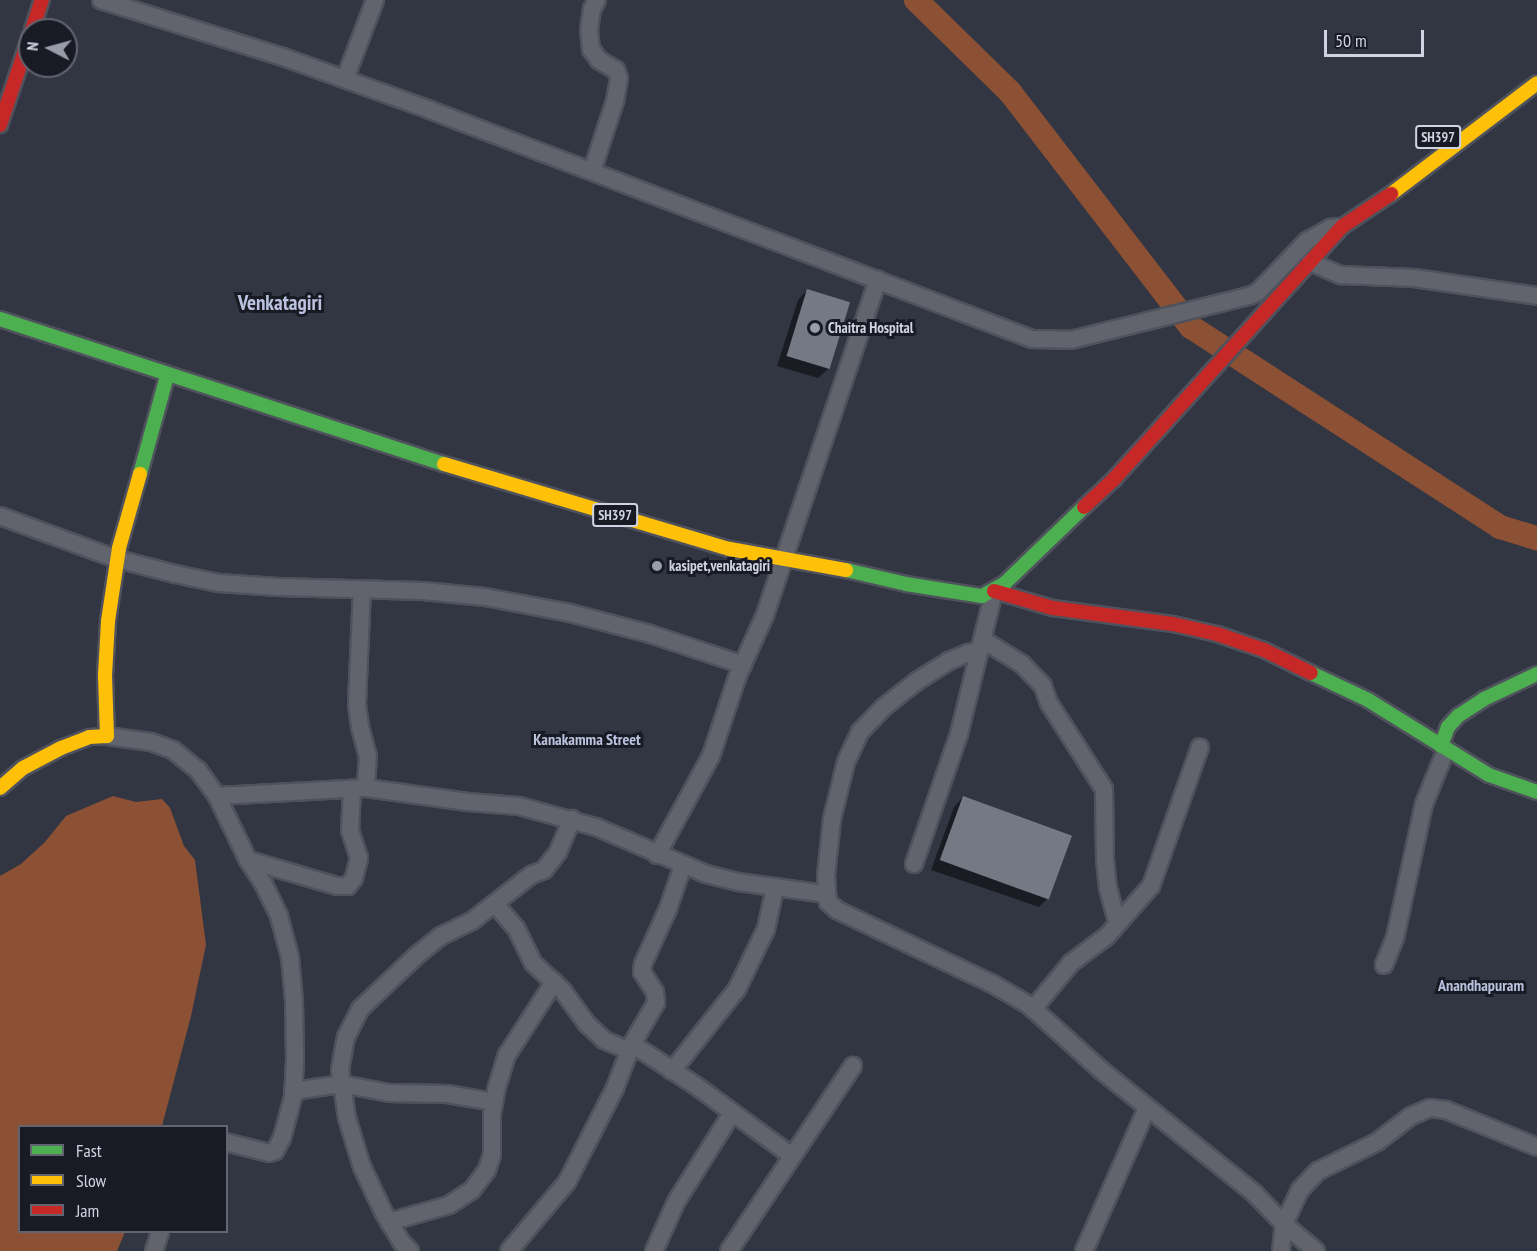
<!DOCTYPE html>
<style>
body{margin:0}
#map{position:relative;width:1537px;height:1251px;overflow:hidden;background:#323642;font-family:"PT Sans Narrow",sans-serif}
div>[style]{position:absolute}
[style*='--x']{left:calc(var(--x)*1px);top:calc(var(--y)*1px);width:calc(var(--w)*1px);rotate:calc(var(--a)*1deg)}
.water>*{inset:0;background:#8c5034}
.shadow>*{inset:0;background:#0007}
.river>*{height:24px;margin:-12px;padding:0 12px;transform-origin:12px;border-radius:12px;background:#8c5034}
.building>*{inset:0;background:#757983;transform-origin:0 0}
.roads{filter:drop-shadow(2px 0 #4f525c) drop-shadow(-2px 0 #4f525c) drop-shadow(0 2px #4f525c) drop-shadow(0 -2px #4f525c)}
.street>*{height:16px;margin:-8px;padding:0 8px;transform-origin:8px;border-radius:8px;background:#61646c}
.fast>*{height:14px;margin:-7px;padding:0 7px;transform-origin:7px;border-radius:7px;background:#4caf50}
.slow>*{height:14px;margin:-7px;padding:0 7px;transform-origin:7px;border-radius:7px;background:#ffc107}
.jam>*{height:14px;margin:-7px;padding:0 7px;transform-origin:7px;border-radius:7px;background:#c62828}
.dots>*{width:16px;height:16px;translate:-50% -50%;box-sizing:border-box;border:3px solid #181a24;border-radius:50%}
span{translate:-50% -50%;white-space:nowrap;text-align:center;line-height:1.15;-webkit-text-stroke:6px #181a24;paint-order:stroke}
.shield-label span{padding:2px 4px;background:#181a24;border:2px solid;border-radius:4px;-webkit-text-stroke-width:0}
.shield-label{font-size:14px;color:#d0d4e2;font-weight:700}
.poi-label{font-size:15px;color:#d0d4e2;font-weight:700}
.left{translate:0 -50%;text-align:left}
.neighbourhood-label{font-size:16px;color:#bac2de;font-weight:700}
.district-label{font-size:21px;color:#bac2de;font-weight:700}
.legend{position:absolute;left:18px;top:1125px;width:210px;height:108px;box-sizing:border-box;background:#181a24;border:2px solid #626470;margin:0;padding:8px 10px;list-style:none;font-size:18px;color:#d0d4e2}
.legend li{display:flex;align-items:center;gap:12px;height:30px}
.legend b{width:30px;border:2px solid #626470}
.north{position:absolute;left:18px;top:18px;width:60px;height:60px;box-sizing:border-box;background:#181a24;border:2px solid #626470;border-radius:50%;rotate:276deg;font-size:16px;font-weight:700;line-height:24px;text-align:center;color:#d0d4e2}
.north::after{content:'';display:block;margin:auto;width:21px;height:27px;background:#999daa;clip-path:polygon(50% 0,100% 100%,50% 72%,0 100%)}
.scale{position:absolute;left:1324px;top:30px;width:100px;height:27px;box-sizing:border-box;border:3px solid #d0d4e2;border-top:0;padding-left:8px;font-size:18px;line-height:21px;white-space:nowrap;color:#d0d4e2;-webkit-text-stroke:4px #181a24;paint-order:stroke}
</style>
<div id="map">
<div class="water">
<div style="clip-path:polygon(113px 796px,136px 802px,162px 799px,170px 808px,184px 846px,195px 860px,206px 945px,191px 1016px,162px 1126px,20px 1126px,20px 1232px,125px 1232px,117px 1251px,0 1251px,0 876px,21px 864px,45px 842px,66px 816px)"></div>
</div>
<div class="shadow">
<div style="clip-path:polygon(807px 290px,828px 369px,818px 378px,777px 366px,798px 300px)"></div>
<div style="clip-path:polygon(963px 797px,1049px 897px,1039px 907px,931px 870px,954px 807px)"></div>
</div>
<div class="river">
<div style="--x:916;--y:0;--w:132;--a:44.4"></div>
<div style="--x:1010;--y:92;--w:297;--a:52.4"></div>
<div style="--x:1191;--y:327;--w:368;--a:32.9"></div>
<div style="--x:1500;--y:527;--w:39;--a:17"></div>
</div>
<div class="building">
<div style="left:807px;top:289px;width:45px;height:70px;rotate:17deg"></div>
<div style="left:963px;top:796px;width:116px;height:68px;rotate:20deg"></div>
</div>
<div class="roads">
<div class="street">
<div style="--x:101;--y:0;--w:191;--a:17.4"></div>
<div style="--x:283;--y:57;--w:156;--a:19.8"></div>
<div style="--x:430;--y:110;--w:644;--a:20.83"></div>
<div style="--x:1032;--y:339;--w:39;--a:1"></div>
<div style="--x:1071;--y:340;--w:183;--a:-13.9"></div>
<div style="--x:1249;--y:296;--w:10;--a:-24"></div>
<div style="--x:1258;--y:292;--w:71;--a:-46.1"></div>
<div style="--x:1307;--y:241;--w:26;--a:-29"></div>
<div style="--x:1330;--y:228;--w:9;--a:-6"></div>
<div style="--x:345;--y:79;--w:85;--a:-69.2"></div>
<div style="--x:592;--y:171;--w:74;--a:-71.8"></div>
<div style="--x:615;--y:101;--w:23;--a:-80"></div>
<div style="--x:619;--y:78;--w:9;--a:-111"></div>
<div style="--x:616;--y:70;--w:20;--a:-150"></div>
<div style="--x:599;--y:60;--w:14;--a:-126"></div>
<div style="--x:591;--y:49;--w:19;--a:-96"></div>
<div style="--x:589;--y:30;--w:21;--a:-82"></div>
<div style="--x:592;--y:9;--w:10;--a:-61"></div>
<div style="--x:1310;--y:262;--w:34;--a:23"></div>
<div style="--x:1341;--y:275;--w:73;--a:2.4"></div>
<div style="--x:1414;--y:278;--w:124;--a:8.3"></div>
<div style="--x:0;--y:516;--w:125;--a:20.2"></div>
<div style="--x:117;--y:559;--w:60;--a:14.5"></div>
<div style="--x:175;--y:574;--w:45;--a:11.6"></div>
<div style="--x:219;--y:583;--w:59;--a:3.9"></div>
<div style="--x:278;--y:587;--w:145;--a:1.6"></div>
<div style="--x:423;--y:591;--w:62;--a:5.5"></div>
<div style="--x:485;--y:597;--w:86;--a:10.7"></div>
<div style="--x:570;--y:613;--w:83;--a:14.7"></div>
<div style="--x:650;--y:634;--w:98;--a:18.4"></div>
<div style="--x:362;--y:589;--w:116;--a:92.5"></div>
<div style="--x:357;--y:705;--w:22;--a:82"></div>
<div style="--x:360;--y:727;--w:30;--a:75"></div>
<div style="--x:368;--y:756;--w:32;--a:94"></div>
<div style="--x:983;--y:640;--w:46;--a:31.6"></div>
<div style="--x:1022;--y:664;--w:30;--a:46"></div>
<div style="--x:1043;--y:686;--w:18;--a:71"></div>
<div style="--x:1049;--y:703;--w:102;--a:57.4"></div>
<div style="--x:1104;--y:789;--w:71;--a:89.2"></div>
<div style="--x:1105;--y:860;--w:28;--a:84"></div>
<div style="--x:1108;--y:888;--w:35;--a:75"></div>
<div style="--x:980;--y:651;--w:12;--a:171"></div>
<div style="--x:968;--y:653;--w:21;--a:157"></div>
<div style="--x:949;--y:661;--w:38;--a:148"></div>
<div style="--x:917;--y:681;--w:42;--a:141.8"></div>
<div style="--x:884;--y:707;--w:35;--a:134"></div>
<div style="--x:860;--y:732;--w:33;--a:115"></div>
<div style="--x:846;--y:762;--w:59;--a:103.8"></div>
<div style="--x:832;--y:819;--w:57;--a:96"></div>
<div style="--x:826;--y:876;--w:26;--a:86"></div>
<div style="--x:828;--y:902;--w:12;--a:42"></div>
<div style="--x:837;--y:910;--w:170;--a:25.4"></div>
<div style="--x:991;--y:983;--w:44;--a:30.1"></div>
<div style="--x:1029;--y:1005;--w:97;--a:42.1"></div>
<div style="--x:1101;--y:1070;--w:198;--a:38.8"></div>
<div style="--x:1255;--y:1194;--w:42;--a:46"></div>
<div style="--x:1284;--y:1224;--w:42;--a:40.2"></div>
<div style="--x:107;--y:736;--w:44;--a:7.8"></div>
<div style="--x:151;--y:742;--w:23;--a:20"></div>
<div style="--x:173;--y:750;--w:32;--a:39"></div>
<div style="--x:198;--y:770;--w:32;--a:54"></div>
<div style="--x:217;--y:796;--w:71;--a:64.2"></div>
<div style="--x:248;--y:860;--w:30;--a:57"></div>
<div style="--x:264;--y:885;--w:34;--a:64"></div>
<div style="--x:279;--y:916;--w:42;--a:75"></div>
<div style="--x:290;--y:957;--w:44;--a:84.8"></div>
<div style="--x:294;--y:1001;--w:59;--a:89"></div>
<div style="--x:295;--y:1060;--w:37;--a:93"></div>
<div style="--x:293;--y:1097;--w:42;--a:105"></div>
<div style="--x:282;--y:1138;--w:15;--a:118"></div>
<div style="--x:275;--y:1151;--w:6;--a:162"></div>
<div style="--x:269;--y:1153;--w:44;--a:-165.7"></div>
<div style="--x:217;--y:796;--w:149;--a:-3.1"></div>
<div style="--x:366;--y:788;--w:103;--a:7.8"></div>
<div style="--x:468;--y:802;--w:51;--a:4.5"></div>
<div style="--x:519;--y:806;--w:80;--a:15.3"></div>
<div style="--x:596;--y:827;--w:120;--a:23.1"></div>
<div style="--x:706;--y:874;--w:33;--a:14"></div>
<div style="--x:738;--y:882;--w:90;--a:7.7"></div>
<div style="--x:657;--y:855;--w:113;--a:-61.4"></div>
<div style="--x:711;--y:756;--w:85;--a:-71.6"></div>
<div style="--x:738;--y:675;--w:66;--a:-65.8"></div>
<div style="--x:765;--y:615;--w:354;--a:-71.4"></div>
<div style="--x:248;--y:860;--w:93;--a:16.3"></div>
<div style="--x:337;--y:886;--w:11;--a:0"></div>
<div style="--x:348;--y:886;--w:10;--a:-53"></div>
<div style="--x:354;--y:878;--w:21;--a:-76"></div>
<div style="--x:359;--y:858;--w:28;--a:-108"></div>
<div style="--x:350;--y:831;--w:42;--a:-87.3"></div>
<div style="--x:914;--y:864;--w:138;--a:-70.9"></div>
<div style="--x:959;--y:734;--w:147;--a:-76.2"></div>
<div style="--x:495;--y:904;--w:32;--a:49"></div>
<div style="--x:516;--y:928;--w:39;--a:64"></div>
<div style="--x:533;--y:963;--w:41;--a:43"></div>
<div style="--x:563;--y:991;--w:41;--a:54"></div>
<div style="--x:587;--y:1024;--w:23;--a:43"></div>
<div style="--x:604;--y:1040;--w:28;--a:23"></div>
<div style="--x:1384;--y:965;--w:29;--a:-68"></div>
<div style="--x:1395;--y:938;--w:137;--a:-77.8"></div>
<div style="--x:1424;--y:804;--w:58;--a:-67.8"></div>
<div style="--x:1033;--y:1009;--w:60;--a:-50.4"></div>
<div style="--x:1071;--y:963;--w:45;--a:-36.9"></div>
<div style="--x:1107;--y:936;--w:67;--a:-48.7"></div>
<div style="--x:1151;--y:886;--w:147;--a:-70.6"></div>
<div style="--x:632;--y:1044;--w:75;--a:33.1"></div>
<div style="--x:695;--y:1085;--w:120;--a:36.2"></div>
<div style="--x:672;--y:1071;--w:105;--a:-51.6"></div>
<div style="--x:737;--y:989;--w:67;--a:-64.2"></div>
<div style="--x:766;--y:929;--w:42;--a:-77.6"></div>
<div style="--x:293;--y:1091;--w:49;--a:-8.1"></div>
<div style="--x:342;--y:1084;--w:48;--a:10.8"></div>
<div style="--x:389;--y:1093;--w:58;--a:1"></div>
<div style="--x:447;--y:1094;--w:48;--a:9.7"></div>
<div style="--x:389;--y:1222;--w:62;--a:-15.8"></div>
<div style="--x:449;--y:1205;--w:27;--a:-33"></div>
<div style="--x:472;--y:1190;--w:25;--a:-53"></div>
<div style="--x:487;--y:1170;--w:16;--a:-72"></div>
<div style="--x:492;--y:1155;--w:41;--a:-90"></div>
<div style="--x:492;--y:1114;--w:27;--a:-80"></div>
<div style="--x:497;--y:1087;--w:34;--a:-73"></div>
<div style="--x:507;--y:1055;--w:87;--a:-57.2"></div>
<div style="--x:154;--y:1251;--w:20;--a:-72"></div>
<div style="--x:410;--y:1251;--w:11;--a:-135"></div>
<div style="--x:402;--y:1243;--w:37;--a:-121"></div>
<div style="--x:383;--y:1211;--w:49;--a:-115.5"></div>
<div style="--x:362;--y:1167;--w:51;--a:-107"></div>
<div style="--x:347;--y:1118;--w:49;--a:-98.3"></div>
<div style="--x:340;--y:1070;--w:34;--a:-80"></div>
<div style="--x:346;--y:1037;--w:31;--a:-63"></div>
<div style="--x:360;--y:1009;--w:77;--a:-43.4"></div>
<div style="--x:416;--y:956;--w:32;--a:-39"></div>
<div style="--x:441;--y:936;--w:34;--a:-26"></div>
<div style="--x:472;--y:921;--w:75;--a:-37.9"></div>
<div style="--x:531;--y:875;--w:14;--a:-21"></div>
<div style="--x:544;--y:870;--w:23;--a:-52"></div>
<div style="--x:558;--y:852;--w:36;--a:-67"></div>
<div style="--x:509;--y:1251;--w:90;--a:-50"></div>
<div style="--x:567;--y:1182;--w:106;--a:-62.9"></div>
<div style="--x:615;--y:1088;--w:47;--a:-68.9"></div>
<div style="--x:632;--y:1044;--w:48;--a:-59.7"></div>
<div style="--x:656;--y:1003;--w:11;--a:-95"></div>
<div style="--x:655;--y:992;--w:24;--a:-123"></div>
<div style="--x:642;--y:972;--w:8;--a:-83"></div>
<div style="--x:643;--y:964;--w:60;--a:-65.6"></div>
<div style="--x:668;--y:909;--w:46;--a:-71.2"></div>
<div style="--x:654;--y:1251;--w:54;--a:-65.8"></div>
<div style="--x:676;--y:1202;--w:105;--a:-57.8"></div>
<div style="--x:729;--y:1251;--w:223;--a:-56.2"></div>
<div style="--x:1084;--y:1251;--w:156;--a:-66.2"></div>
<div style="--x:1281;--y:1251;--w:27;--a:-84"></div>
<div style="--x:1284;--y:1224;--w:38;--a:-65"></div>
<div style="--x:1300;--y:1190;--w:26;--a:-47"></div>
<div style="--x:1318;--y:1171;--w:66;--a:-26.2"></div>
<div style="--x:1377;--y:1142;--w:43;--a:-37.4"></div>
<div style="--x:1411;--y:1116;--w:21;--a:-23"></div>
<div style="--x:1430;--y:1108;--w:16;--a:7"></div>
<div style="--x:1446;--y:1110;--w:98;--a:22.1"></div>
</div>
<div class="fast">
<div style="--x:0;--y:319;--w:467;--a:18.1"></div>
<div style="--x:140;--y:474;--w:102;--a:-74.6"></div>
<div style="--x:846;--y:570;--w:62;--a:13.1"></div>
<div style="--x:906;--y:584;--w:77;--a:9"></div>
<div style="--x:982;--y:596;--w:26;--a:-29"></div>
<div style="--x:1005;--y:583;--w:110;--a:-43.9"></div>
<div style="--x:1311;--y:673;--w:63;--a:25.3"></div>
<div style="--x:1368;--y:700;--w:142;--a:31.8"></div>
<div style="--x:1489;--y:775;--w:51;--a:19.5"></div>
<div style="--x:1441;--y:746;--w:20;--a:-70"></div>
<div style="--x:1448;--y:727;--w:15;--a:-48"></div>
<div style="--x:1458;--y:716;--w:31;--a:-33"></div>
<div style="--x:1484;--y:699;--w:59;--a:-25.3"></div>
</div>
<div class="slow">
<div style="--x:1391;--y:194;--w:183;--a:-37.2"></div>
<div style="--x:444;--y:464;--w:298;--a:16.6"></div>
<div style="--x:730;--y:549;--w:118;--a:10.3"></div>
<div style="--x:0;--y:788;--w:30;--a:-41"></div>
<div style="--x:23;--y:768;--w:43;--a:-27.8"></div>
<div style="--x:61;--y:748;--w:30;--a:-21"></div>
<div style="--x:89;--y:737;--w:18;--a:-3"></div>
<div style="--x:107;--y:736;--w:61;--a:-91.9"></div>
<div style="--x:105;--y:675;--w:54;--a:-86.8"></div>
<div style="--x:108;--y:621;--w:74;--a:-81.4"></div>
<div style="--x:119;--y:548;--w:77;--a:-74.2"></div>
</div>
<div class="jam">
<div style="--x:32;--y:30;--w:32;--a:-72"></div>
<div style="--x:0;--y:125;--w:94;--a:-71.4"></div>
<div style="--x:1084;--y:507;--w:41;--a:-43"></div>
<div style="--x:1114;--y:479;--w:341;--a:-47.9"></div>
<div style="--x:1343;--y:226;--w:58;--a:-33.7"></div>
<div style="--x:994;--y:591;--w:61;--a:16.1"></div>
<div style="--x:1053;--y:608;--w:121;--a:7.6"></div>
<div style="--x:1173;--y:624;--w:45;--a:12.8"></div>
<div style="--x:1217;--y:634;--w:50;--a:18.8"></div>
<div style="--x:1264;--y:650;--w:52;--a:26.1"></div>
</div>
</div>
<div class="dots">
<div style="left:815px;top:328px;background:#999daa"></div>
<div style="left:657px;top:566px;background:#999daa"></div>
</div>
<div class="shield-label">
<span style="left:1438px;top:137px">SH397</span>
<span style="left:615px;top:515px">SH397</span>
</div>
<div class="poi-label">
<span class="left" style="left:828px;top:328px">Chaitra Hospital</span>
<span class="left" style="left:669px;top:566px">kasipet,venkatagiri</span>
</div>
<div class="neighbourhood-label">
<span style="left:587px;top:739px">Kanakamma Street</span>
<span style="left:1481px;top:985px">Anandhapuram</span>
</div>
<div class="district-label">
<span style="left:280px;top:303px">Venkatagiri</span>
</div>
<ul class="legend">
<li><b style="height:8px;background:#4caf50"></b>Fast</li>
<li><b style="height:8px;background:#ffc107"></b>Slow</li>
<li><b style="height:8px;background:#c62828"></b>Jam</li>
</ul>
<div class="north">N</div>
<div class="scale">50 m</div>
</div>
